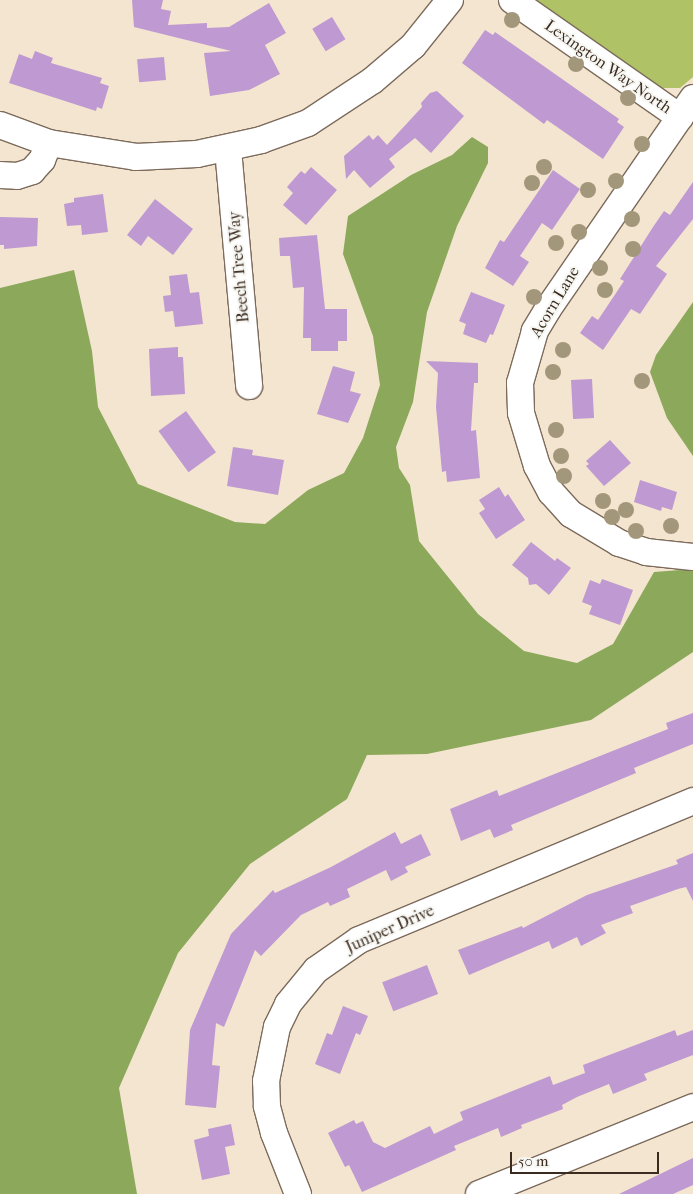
<!DOCTYPE html>
<style>
body{margin:0}
#map{position:relative;width:693px;height:1194px;overflow:hidden;background:#f4e5d0;font-family:"IM FELL French Canon",serif}
div>[style]{position:absolute}
[style*='--x']{left:calc(var(--x)*1px);top:calc(var(--y)*1px);width:calc(var(--w)*1px);rotate:calc(var(--a)*1deg)}
.green>*{inset:0;background:#afc266}
.forest>*{inset:0;background:#8ba85b}
.building>*{inset:0;background:#bf99d1;transform-origin:0 0}
.roads{filter:drop-shadow(1px 0 #7c6b5c) drop-shadow(-1px 0 #7c6b5c) drop-shadow(0 1px #7c6b5c) drop-shadow(0 -1px #7c6b5c)}
.minor>*{height:26px;margin:-13px;padding:0 13px;transform-origin:13px;border-radius:13px;background:#fff}
.trees>*{width:16px;height:16px;margin:-8px;border-radius:50%;background:#a2977a}
span{translate:-50% -50%;white-space:nowrap;text-align:center;line-height:1.15;-webkit-text-stroke:4px #f6f6f2;paint-order:stroke}
.street-label{font-size:16px;color:#3b2a1e}
.scale{position:absolute;left:510px;top:1152px;width:149px;height:22px;box-sizing:border-box;border:2px solid #3b2a1e;border-top:0;padding-left:6px;font-size:15px;line-height:18px;white-space:nowrap;color:#3b2a1e;-webkit-text-stroke:4px #f6f6f2;paint-order:stroke}
</style>
<div id="map">
<div class="green">
<div style="clip-path:polygon(534px 0,693px 0,693px 77px,680px 88px,661px 88px)"></div>
</div>
<div class="forest">
<div style="clip-path:polygon(472px 137px,488px 147px,488px 163px,457px 226px,427px 312px,413px 402px,396px 447px,399px 468px,410px 485px,419px 541px,478px 614px,524px 651px,577px 663px,613px 644px,654px 572px,693px 569px,693px 652px,591px 720px,427px 754px,367px 755px,347px 799px,250px 864px,178px 953px,119px 1088px,137px 1194px,0 1194px,0 288px,74px 270px,92px 351px,98px 407px,138px 484px,235px 522px,265px 524px,308px 490px,344px 473px,363px 438px,380px 385px,373px 336px,343px 254px,348px 216px,411px 175px,452px 155px)"></div>
<div style="clip-path:polygon(693px 302px,693px 456px,667px 418px,650px 372px,656px 355px)"></div>
</div>
<div class="building">
<div style="clip-path:polygon(132px 0,163px 0,161px 9px,171px 11px,168px 25px,207px 23px,207px 28px,229px 27px,269px 3px,286px 33px,265px 45px,280px 74px,249px 90px,210px 96px,204px 53px,231px 51px,134px 27px)"></div>
<div style="left:332px;top:17px;width:26px;height:23px;rotate:59deg"></div>
<div style="clip-path:polygon(485px 30px,493px 35px,495px 32px,619px 119px,617px 122px,624px 127px,603px 159px,547px 120px,544px 124px,462px 63px)"></div>
<div style="clip-path:polygon(35px 51px,53px 58px,51px 63px,102px 78px,100px 83px,109px 86px,102px 109px,97px 107px,96px 111px,9px 83px,19px 54px,32px 59px)"></div>
<div style="left:164px;top:57px;width:23px;height:27px;rotate:85deg"></div>
<div style="clip-path:polygon(437px 91px,464px 116px,431px 153px,415px 138px,389px 159px,395px 167px,370px 188px,354px 170px,346px 179px,344px 156px,369px 135px,373px 140px,378px 135px,387px 145px,422px 107px,421px 103px,430px 93px)"></div>
<div style="clip-path:polygon(311px 167px,337px 190px,306px 225px,283px 205px,293px 193px,287px 187px,301px 171px,305px 174px)"></div>
<div style="clip-path:polygon(553px 170px,580px 189px,552px 230px,542px 223px,520px 256px,529px 262px,513px 286px,485px 268px,500px 240px,504px 242px)"></div>
<div style="clip-path:polygon(693px 182px,693px 219px,656px 266px,667px 274px,640px 314px,631px 309px,603px 350px,580px 333px,592px 316px,598px 320px,624px 281px,620px 279px,653px 227px,664px 211px,670px 215px)"></div>
<div style="clip-path:polygon(103px 194px,108px 232px,82px 235px,81px 225px,67px 226px,64px 204px,74px 202px,74px 198px)"></div>
<div style="clip-path:polygon(155px 199px,193px 229px,173px 255px,148px 236px,141px 246px,127px 235px)"></div>
<div style="clip-path:polygon(0 217px,38px 218px,37px 246px,4px 249px,4px 245px,0 245px)"></div>
<div style="clip-path:polygon(317px 235px,325px 309px,347px 309px,347px 341px,338px 341px,338px 351px,311px 351px,311px 338px,303px 338px,304px 287px,293px 288px,290px 256px,280px 256px,279px 238px)"></div>
<div style="clip-path:polygon(187px 274px,190px 293px,199px 292px,203px 324px,175px 327px,173px 311px,165px 312px,163px 296px,171px 295px,169px 276px)"></div>
<div style="clip-path:polygon(471px 292px,505px 305px,493px 335px,490px 334px,486px 343px,463px 334px,466px 324px,459px 321px)"></div>
<div style="clip-path:polygon(178px 347px,178px 357px,183px 357px,185px 394px,151px 396px,149px 349px)"></div>
<div style="clip-path:polygon(426px 361px,478px 363px,478px 383px,474px 383px,471px 431px,476px 430px,480px 478px,447px 482px,446px 471px,442px 472px,436px 407px,438px 373px)"></div>
<div style="clip-path:polygon(333px 366px,355px 372px,350px 391px,361px 394px,348px 423px,317px 414px)"></div>
<div style="left:592px;top:379px;width:39px;height:21px;rotate:87deg"></div>
<div style="left:186px;top:411px;width:51px;height:34px;rotate:54deg"></div>
<div style="clip-path:polygon(610px 440px,631px 463px,604px 486px,586px 466px,589px 464px,586px 461px)"></div>
<div style="clip-path:polygon(233px 447px,253px 450px,252px 455px,284px 460px,278px 495px,227px 486px)"></div>
<div style="clip-path:polygon(640px 480px,677px 492px,672px 510px,662px 507px,661px 511px,634px 502px)"></div>
<div style="clip-path:polygon(499px 487px,505px 497px,508px 494px,525px 520px,496px 539px,479px 513px,485px 509px,479px 500px)"></div>
<div style="clip-path:polygon(531px 542px,555px 561px,557px 558px,571px 568px,549px 595px,536px 584px,529px 585px,528px 578px,512px 565px)"></div>
<div style="clip-path:polygon(602px 579px,633px 590px,620px 625px,589px 614px,592px 606px,582px 602px,590px 580px,600px 584px)"></div>
<div style="clip-path:polygon(693px 713px,693px 744px,634px 768px,636px 773px,511px 825px,513px 830px,494px 838px,490px 829px,461px 841px,450px 809px,497px 790px,499px 796px,668px 729px,666px 723px)"></div>
<div style="clip-path:polygon(395px 832px,401px 844px,421px 834px,431px 855px,405px 867px,408px 872px,391px 881px,386px 870px,347px 889px,350px 897px,330px 906px,328px 902px,301px 915px,261px 956px,255px 950px,224px 1027px,216px 1023px,212px 1065px,220px 1066px,216px 1108px,185px 1105px,190px 1030px,231px 934px,273px 890px,275px 893px,331px 867px)"></div>
<div style="clip-path:polygon(693px 853px,693px 901px,686px 887px,678px 889px,630px 906px,633px 913px,601px 925px,606px 933px,581px 946px,577px 937px,552px 949px,549px 941px,469px 975px,458px 950px,522px 926px,523px 928px,587px 895px,678px 864px,676px 860px)"></div>
<div style="left:427px;top:965px;width:31px;height:48px;rotate:69deg"></div>
<div style="clip-path:polygon(343px 1006px,368px 1016px,360px 1035px,356px 1033px,340px 1074px,315px 1064px,327px 1033px,332px 1035px)"></div>
<div style="clip-path:polygon(675px 1030px,677px 1036px,693px 1030px,693px 1055px,644px 1074px,647px 1080px,613px 1094px,609px 1084px,577px 1097px,562px 1105px,563px 1109px,521px 1125px,522px 1128px,501px 1137px,498px 1128px,454px 1146px,456px 1150px,362px 1192px,349px 1165px,345px 1167px,328px 1133px,354px 1120px,356px 1124px,363px 1121px,373px 1142px,385px 1148px,430px 1126px,434px 1134px,463px 1120px,460px 1112px,550px 1076px,553px 1085px,585px 1073px,583px 1065px)"></div>
<div style="clip-path:polygon(231px 1124px,235px 1145px,225px 1147px,230px 1174px,202px 1180px,194px 1140px,209px 1136px,208px 1129px)"></div>
<div style="clip-path:polygon(693px 1158px,693px 1185px,673px 1194px,619px 1194px)"></div>
</div>
<div class="roads">
<div class="minor">
<div style="--x:512;--y:0;--w:205;--a:34.9"></div>
<div style="--x:693;--y:98;--w:256;--a:124.5"></div>
<div style="--x:548;--y:309;--w:26;--a:121"></div>
<div style="--x:535;--y:331;--w:54;--a:106.1"></div>
<div style="--x:520;--y:383;--w:30;--a:88"></div>
<div style="--x:521;--y:413;--w:55;--a:73.2"></div>
<div style="--x:537;--y:466;--w:30;--a:62"></div>
<div style="--x:551;--y:492;--w:30;--a:48"></div>
<div style="--x:571;--y:514;--w:56;--a:31.1"></div>
<div style="--x:619;--y:543;--w:28;--a:18"></div>
<div style="--x:646;--y:552;--w:47;--a:6.1"></div>
<div style="--x:0;--y:125;--w:52;--a:20.2"></div>
<div style="--x:49;--y:143;--w:88;--a:9.1"></div>
<div style="--x:136;--y:157;--w:61;--a:-2.8"></div>
<div style="--x:197;--y:154;--w:66;--a:-12.3"></div>
<div style="--x:261;--y:140;--w:50;--a:-19.9"></div>
<div style="--x:308;--y:123;--w:77;--a:-33.3"></div>
<div style="--x:372;--y:81;--w:54;--a:-40.5"></div>
<div style="--x:413;--y:46;--w:59;--a:-51.2"></div>
<div style="--x:228;--y:149;--w:238;--a:84.9"></div>
<div style="--x:0;--y:175;--w:17;--a:3"></div>
<div style="--x:17;--y:176;--w:16;--a:-18"></div>
<div style="--x:32;--y:171;--w:15;--a:-48"></div>
<div style="--x:42;--y:160;--w:18;--a:-68"></div>
<div style="--x:298;--y:1194;--w:66;--a:-111.5"></div>
<div style="--x:274;--y:1133;--w:28;--a:-105"></div>
<div style="--x:267;--y:1106;--w:25;--a:-92"></div>
<div style="--x:266;--y:1081;--w:55;--a:-78.5"></div>
<div style="--x:277;--y:1027;--w:25;--a:-64"></div>
<div style="--x:288;--y:1004;--w:44;--a:-50.5"></div>
<div style="--x:316;--y:970;--w:52;--a:-34.9"></div>
<div style="--x:359;--y:940;--w:362;--a:-22.6"></div>
<div style="--x:479;--y:1194;--w:231;--a:-22.1"></div>
</div>
</div>
<div class="trees">
<div style="left:512px;top:20px"></div>
<div style="left:576px;top:64px"></div>
<div style="left:628px;top:98px"></div>
<div style="left:642px;top:144px"></div>
<div style="left:544px;top:167px"></div>
<div style="left:616px;top:181px"></div>
<div style="left:532px;top:183px"></div>
<div style="left:588px;top:190px"></div>
<div style="left:632px;top:219px"></div>
<div style="left:579px;top:232px"></div>
<div style="left:556px;top:243px"></div>
<div style="left:633px;top:249px"></div>
<div style="left:600px;top:268px"></div>
<div style="left:605px;top:290px"></div>
<div style="left:534px;top:297px"></div>
<div style="left:563px;top:350px"></div>
<div style="left:553px;top:372px"></div>
<div style="left:642px;top:381px"></div>
<div style="left:556px;top:430px"></div>
<div style="left:561px;top:456px"></div>
<div style="left:564px;top:476px"></div>
<div style="left:603px;top:501px"></div>
<div style="left:626px;top:510px"></div>
<div style="left:612px;top:517px"></div>
<div style="left:671px;top:526px"></div>
<div style="left:636px;top:531px"></div>
</div>
<div class="street-label">
<span style="left:608px;top:67px;rotate:35deg">Lexington Way North</span>
<span style="left:239px;top:267px;rotate:-95deg">Beech Tree Way</span>
<span style="left:555px;top:302px;rotate:-59deg">Acorn Lane</span>
<span style="left:390px;top:929px;rotate:-24deg">Juniper Drive</span>
</div>
<div class="scale">50 m</div>
</div>
